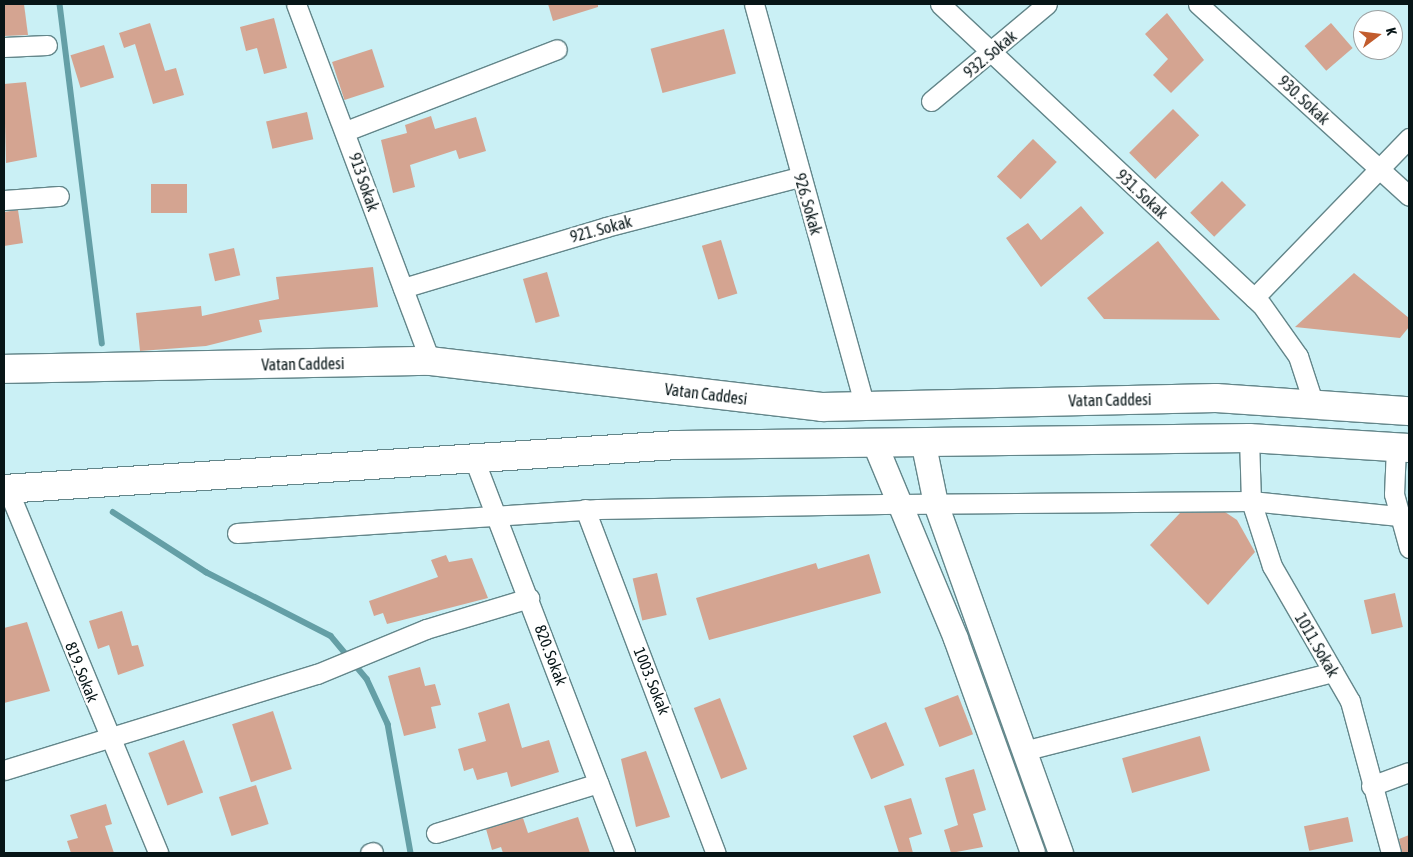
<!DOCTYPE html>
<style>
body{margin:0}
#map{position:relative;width:1413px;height:857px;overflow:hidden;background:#caf0f5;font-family:"Asap Condensed",sans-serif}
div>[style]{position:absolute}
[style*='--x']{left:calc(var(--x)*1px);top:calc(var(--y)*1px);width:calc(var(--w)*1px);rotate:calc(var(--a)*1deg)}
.stream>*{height:5.5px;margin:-2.75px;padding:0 2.75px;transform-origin:2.75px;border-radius:2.75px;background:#649fa6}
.building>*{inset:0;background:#d4a491;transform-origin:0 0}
.roads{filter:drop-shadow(1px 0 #63868a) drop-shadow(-1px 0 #63868a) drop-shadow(0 1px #63868a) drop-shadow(0 -1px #63868a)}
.minor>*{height:19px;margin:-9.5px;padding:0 9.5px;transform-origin:9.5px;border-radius:9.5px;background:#fff}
.tertiary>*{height:24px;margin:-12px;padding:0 12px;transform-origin:12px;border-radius:12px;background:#fff}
.trunk>*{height:28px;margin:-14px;padding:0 14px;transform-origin:14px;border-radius:14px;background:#fff}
span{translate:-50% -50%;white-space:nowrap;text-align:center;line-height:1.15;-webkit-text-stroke:5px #fff;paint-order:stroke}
.street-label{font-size:16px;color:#071517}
.frame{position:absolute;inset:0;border:5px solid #071517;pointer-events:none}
.north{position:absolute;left:1353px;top:10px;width:50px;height:50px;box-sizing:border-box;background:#fff;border:1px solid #9ca1a2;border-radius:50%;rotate:75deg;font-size:14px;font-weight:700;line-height:20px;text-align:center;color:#071517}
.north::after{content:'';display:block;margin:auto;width:18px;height:22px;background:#c25c2d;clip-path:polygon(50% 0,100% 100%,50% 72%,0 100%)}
</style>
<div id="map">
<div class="stream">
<div style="--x:60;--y:4;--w:342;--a:82.9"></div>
<div style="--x:113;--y:512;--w:111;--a:32.8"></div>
<div style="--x:206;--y:572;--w:140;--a:27.1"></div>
<div style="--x:331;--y:636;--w:56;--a:50.1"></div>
<div style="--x:367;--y:679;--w:50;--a:65"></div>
<div style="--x:388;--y:724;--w:131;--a:79.9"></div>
</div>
<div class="building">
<div style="clip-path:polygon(4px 4px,24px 4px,28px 35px,4px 36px)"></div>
<div style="clip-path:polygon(548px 4px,598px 4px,598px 7px,553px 21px)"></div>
<div style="clip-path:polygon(1167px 13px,1204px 60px,1171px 93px,1153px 75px,1168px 59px,1145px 34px)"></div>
<div style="clip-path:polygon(274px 18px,287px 68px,264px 74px,257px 48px,246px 51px,240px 27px)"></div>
<div style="clip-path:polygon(150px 23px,165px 71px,176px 68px,184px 95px,153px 104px,135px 44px,124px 48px,119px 33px)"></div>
<div style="left:1331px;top:23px;width:33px;height:35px;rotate:49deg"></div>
<div style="left:724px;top:29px;width:46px;height:76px;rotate:75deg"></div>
<div style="left:104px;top:45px;width:34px;height:35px;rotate:73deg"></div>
<div style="left:372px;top:49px;width:40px;height:42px;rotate:72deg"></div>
<div style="clip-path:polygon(26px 82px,37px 157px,6px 163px,4px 84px)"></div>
<div style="left:1173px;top:109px;width:37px;height:62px;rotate:45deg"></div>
<div style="left:307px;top:112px;width:28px;height:42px;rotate:77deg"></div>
<div style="clip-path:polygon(431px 116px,435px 129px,476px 117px,486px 151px,459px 159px,456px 150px,410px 165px,415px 187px,393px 193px,381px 140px,407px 133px,405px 125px)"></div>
<div style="left:1033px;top:139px;width:33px;height:52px;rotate:44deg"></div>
<div style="left:1222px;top:181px;width:34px;height:45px;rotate:45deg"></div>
<div style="left:187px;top:184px;width:29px;height:36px;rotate:90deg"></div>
<div style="clip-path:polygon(1081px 206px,1104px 233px,1041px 287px,1006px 238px,1028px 223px,1041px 240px)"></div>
<div style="clip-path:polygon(18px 210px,23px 243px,4px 246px,4px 212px)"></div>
<div style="left:721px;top:240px;width:56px;height:20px;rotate:73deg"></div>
<div style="clip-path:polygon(1158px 241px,1220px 320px,1104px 319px,1087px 298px)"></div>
<div style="left:234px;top:248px;width:28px;height:26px;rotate:77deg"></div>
<div style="clip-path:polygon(373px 267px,378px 307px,259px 320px,262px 332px,206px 346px,140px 351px,136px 313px,201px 306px,202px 316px,279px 299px,276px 277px)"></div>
<div style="left:547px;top:272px;width:46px;height:25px;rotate:74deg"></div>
<div style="clip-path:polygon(1354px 273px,1409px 318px,1409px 327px,1400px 338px,1295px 327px)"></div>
<div style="clip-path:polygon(1225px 512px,1237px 520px,1255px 552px,1208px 605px,1150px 545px,1180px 513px)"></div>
<div style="clip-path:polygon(869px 554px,881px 593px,709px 640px,696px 598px,816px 563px,818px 569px)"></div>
<div style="clip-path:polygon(446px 555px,449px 562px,472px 558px,488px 598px,387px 624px,383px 613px,374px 616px,369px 601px,438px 577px,431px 560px)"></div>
<div style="left:657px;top:573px;width:43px;height:25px;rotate:77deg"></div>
<div style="left:1395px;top:593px;width:35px;height:32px;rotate:77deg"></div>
<div style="clip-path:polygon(122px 611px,132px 646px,138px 645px,144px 666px,118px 675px,109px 645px,98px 649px,89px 621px)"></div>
<div style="clip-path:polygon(27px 622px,50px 691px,4px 703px,4px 628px)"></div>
<div style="clip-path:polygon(420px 667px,425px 686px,435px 684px,441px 705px,431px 707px,436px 728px,404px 736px,388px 676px)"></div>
<div style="left:958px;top:695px;width:42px;height:36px;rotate:69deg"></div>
<div style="left:720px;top:698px;width:76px;height:28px;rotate:69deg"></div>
<div style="clip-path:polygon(509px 703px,522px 748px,549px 740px,559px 772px,511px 787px,507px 772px,477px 780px,473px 768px,464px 771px,458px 749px,486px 741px,478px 713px)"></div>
<div style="left:273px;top:711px;width:61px;height:43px;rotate:72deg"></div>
<div style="left:886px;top:722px;width:47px;height:36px;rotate:67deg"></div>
<div style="left:1200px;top:736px;width:36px;height:81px;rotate:74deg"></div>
<div style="left:184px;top:740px;width:56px;height:38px;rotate:70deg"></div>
<div style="clip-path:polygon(646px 751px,670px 817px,636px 827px,621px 759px)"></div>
<div style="clip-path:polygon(974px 769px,986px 810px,973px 814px,983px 847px,951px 853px,944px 830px,958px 825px,945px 778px)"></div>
<div style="left:256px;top:785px;width:41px;height:39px;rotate:72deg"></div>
<div style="clip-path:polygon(911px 798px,922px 834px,909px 838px,913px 853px,899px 853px,884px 806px)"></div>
<div style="clip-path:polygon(106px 804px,112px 824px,105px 826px,114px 853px,71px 853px,67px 841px,78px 838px,70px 815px)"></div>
<div style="clip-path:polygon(578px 817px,590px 853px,503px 853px,501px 847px,492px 850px,486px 829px,523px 818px,528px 833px)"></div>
<div style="left:1348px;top:817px;width:25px;height:45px;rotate:78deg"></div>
<div style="clip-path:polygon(1409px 835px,1409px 853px,1402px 853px,1399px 839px)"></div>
</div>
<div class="roads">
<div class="minor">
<div style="--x:296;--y:4;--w:381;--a:69.4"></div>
<div style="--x:754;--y:4;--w:415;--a:74.6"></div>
<div style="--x:940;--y:4;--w:439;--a:43.1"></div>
<div style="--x:1261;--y:304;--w:64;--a:54.6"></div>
<div style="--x:1298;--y:356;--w:52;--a:71.9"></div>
<div style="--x:1198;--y:4;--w:285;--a:42.3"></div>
<div style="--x:4;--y:47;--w:43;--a:-2.7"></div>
<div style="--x:931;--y:101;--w:151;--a:-39.9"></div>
<div style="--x:346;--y:131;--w:226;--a:-21.2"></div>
<div style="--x:4;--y:200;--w:55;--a:-4.2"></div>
<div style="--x:403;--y:288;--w:212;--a:-16.7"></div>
<div style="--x:606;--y:227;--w:200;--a:-14.5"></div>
<div style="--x:1254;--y:298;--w:223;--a:-45.9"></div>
<div style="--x:1249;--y:438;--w:63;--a:88.2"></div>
<div style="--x:1251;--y:501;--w:68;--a:72.1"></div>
<div style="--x:1272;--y:566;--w:156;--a:60"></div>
<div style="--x:1350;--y:701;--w:157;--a:74.9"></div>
<div style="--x:1396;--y:447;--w:47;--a:92.4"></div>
<div style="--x:1394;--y:494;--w:56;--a:74.5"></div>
<div style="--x:474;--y:459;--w:422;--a:69"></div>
<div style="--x:8;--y:490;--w:393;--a:67.5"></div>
<div style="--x:585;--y:509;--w:368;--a:69.2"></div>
<div style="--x:237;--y:533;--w:362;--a:-3.8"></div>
<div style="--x:598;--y:509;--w:301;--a:-1"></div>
<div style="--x:899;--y:504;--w:352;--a:-0.5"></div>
<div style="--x:1251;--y:501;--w:159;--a:5.8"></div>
<div style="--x:1023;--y:751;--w:320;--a:-14.3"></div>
<div style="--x:4;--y:770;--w:327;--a:-17.1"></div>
<div style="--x:317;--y:674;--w:118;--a:-22.4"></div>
<div style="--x:426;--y:629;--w:108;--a:-16.8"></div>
<div style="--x:1371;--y:786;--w:40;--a:-20.2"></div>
<div style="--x:436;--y:833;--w:170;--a:-17.1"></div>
<div style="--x:370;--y:853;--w:3;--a:-18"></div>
</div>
<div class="tertiary">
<div style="--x:923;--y:441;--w:64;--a:78.3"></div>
<div style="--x:936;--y:504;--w:371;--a:70.3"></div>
<div style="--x:875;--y:444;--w:211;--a:67.4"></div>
<div style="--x:956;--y:639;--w:227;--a:70.2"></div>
</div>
<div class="trunk">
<div style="--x:4;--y:369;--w:426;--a:-1.1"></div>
<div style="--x:430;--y:361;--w:395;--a:6.7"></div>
<div style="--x:822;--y:407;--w:394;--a:-1.3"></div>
<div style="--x:1216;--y:398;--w:193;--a:3.9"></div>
<div style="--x:4;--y:489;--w:675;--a:-3.74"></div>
<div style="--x:678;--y:445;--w:571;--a:-0.7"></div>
<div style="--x:1249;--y:438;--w:160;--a:3.6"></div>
</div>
</div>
<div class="street-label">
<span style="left:990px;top:54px;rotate:-40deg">932. Sokak</span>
<span style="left:1304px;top:100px;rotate:43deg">930. Sokak</span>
<span style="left:364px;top:182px;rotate:71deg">913 Sokak</span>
<span style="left:1142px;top:194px;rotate:43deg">931. Sokak</span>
<span style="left:808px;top:204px;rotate:74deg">926. Sokak</span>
<span style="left:601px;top:229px;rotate:-15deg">921. Sokak</span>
<span style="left:303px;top:364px;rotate:-1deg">Vatan Caddesi</span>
<span style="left:706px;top:394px;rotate:7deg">Vatan Caddesi</span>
<span style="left:1110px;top:400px;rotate:-1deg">Vatan Caddesi</span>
<span style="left:1317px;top:645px;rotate:60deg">1011. Sokak</span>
<span style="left:551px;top:655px;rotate:69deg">820. Sokak</span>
<span style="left:82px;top:672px;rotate:68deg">819. Sokak</span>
<span style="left:652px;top:681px;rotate:68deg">1003. Sokak</span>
</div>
<div class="frame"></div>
<div class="north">K</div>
</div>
